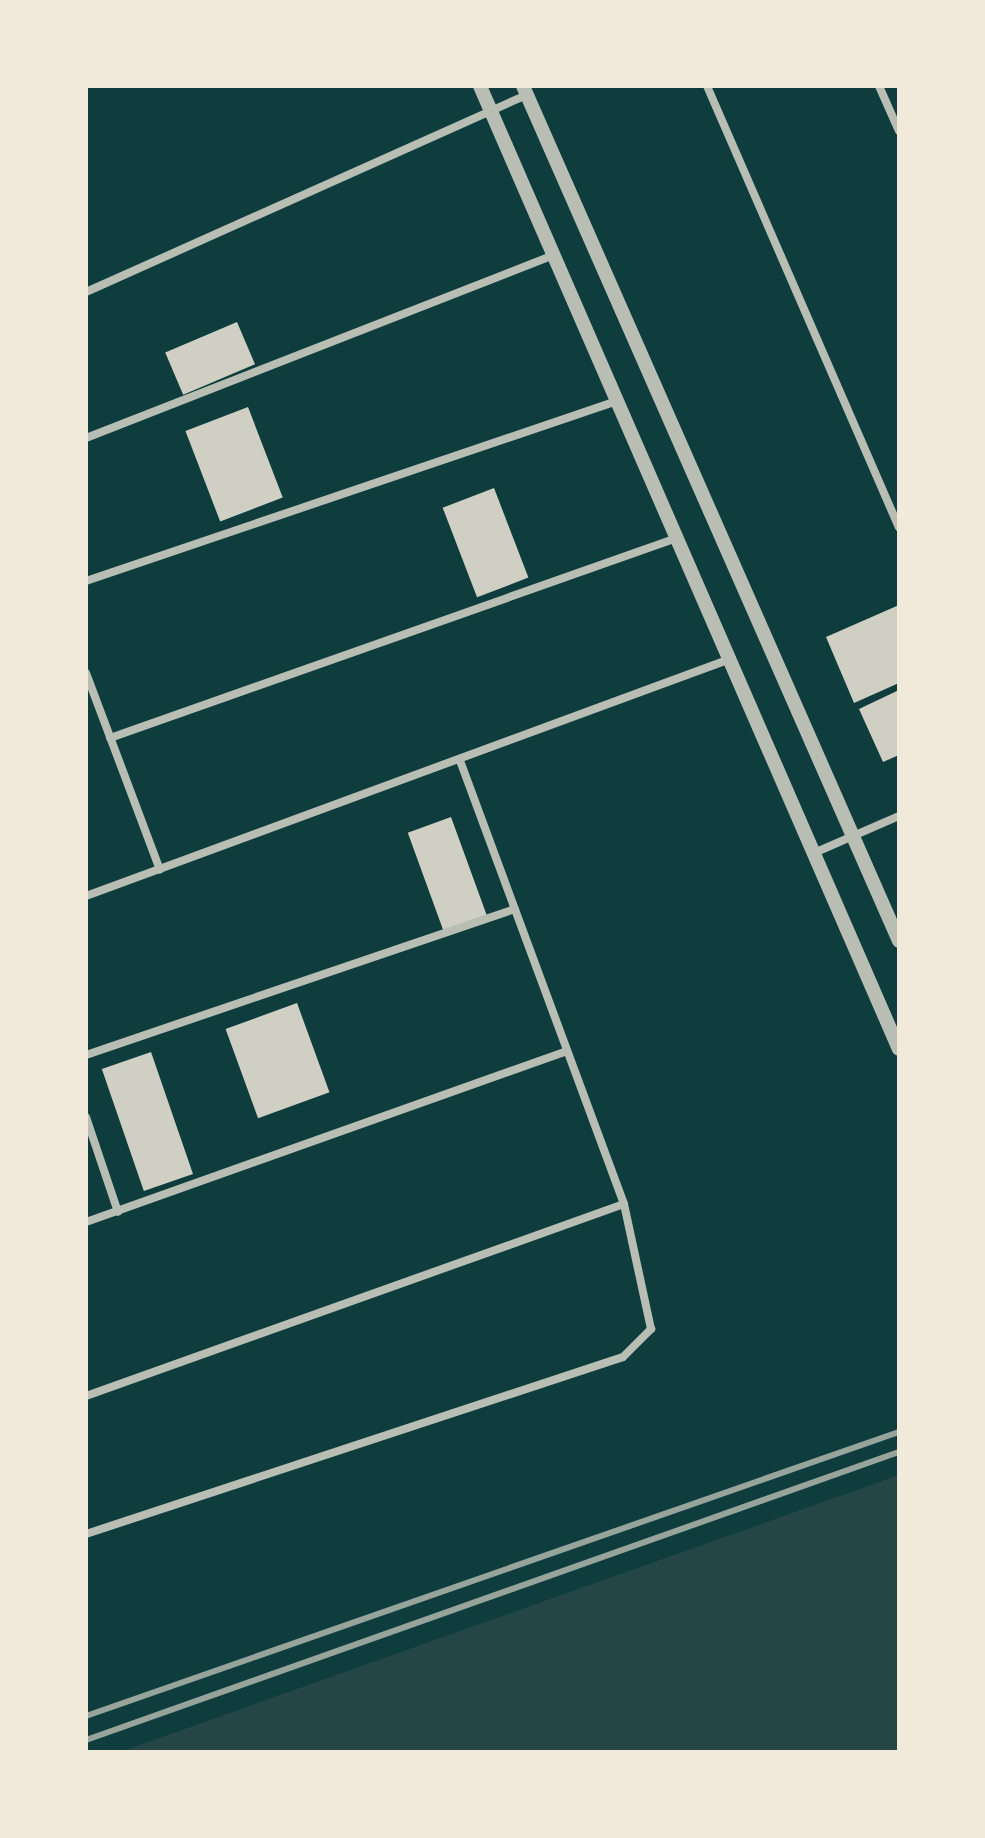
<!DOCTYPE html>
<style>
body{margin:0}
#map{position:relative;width:985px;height:1838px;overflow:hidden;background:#0f3d3e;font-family:Raleway,sans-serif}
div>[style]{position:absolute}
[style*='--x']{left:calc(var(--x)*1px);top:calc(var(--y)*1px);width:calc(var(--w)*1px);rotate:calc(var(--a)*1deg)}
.green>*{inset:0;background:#244646}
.building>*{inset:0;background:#cfcfc3;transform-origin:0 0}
.minor>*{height:8px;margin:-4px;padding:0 4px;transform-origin:4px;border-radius:4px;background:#b8beb3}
.tertiary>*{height:14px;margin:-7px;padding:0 7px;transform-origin:7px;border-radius:7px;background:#b8beb3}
.rail>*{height:6px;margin:-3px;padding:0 3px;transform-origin:3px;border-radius:3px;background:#97a49c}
span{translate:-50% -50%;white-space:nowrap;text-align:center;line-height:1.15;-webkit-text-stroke:7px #f1e9da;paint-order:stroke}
.frame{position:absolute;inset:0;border:88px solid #f1e9da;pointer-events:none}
</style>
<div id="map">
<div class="green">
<div style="clip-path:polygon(899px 1475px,899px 1752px,120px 1752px)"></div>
</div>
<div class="building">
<div style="left:237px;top:322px;width:46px;height:78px;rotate:67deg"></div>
<div style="left:248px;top:407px;width:97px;height:67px;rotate:69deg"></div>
<div style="left:494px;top:488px;width:96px;height:55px;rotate:69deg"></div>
<div style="clip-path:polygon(899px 605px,899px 683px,854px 703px,826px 637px)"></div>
<div style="clip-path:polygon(899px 690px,899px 755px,883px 762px,859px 709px)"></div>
<div style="left:451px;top:817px;width:104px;height:46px;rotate:70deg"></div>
<div style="left:297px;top:1003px;width:95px;height:76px;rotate:70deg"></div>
<div style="left:151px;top:1052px;width:129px;height:52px;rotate:71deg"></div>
</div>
<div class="minor">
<div style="--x:707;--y:86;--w:481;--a:66.5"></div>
<div style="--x:879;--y:86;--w:49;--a:66"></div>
<div style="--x:86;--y:292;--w:483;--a:-24.1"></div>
<div style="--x:86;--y:438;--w:503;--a:-21.36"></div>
<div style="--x:86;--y:581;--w:561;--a:-18.73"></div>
<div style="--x:86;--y:673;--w:210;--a:69.4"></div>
<div style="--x:110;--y:738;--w:601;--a:-19.43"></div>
<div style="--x:814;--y:853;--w:93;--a:-23.5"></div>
<div style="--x:86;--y:896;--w:686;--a:-20.2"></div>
<div style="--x:86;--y:1055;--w:453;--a:-18.8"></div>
<div style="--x:86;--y:1117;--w:100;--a:71.4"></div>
<div style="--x:86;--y:1222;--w:510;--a:-19.57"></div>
<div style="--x:86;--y:1396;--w:571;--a:-19.64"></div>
<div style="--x:86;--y:1534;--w:565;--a:-18.24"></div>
<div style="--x:623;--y:1357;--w:40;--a:-45"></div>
<div style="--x:651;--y:1329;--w:128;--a:-102.2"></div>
<div style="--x:624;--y:1204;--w:470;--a:-110.3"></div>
</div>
<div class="tertiary">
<div style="--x:480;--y:86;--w:1050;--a:66.49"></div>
<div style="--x:523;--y:86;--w:934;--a:66.26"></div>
</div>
<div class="rail">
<div style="--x:86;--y:1716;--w:861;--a:-19.26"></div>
<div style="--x:86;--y:1740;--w:863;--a:-19.51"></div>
</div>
<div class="frame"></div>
</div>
